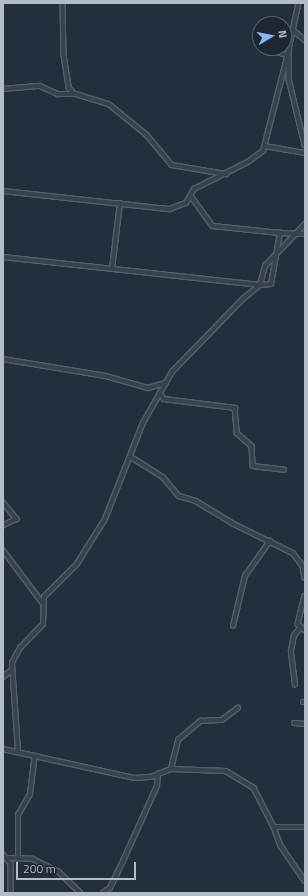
<!DOCTYPE html>
<style>
body{margin:0}
#map{position:relative;width:308px;height:896px;overflow:hidden;background:#242f3e;font-family:"Titillium Web",sans-serif}
div>[style]{position:absolute}
[style*='--x']{left:calc(var(--x)*1px);top:calc(var(--y)*1px);width:calc(var(--w)*1px);rotate:calc(var(--a)*1deg)}
.roads{filter:drop-shadow(1px 0 #565f6c) drop-shadow(-1px 0 #565f6c) drop-shadow(0 1px #565f6c) drop-shadow(0 -1px #565f6c)}
.minor>*{height:3.5px;margin:-1.75px;padding:0 1.75px;transform-origin:1.75px;border-radius:1.75px;background:#38414e}
span{translate:-50% -50%;white-space:nowrap;text-align:center;line-height:1.15;-webkit-text-stroke:3px #1d2633;paint-order:stroke}
.frame{position:absolute;inset:0;border:4px solid #b4bcc9;pointer-events:none}
.north{position:absolute;left:252px;top:16px;width:40px;height:40px;box-sizing:border-box;background:#1d2633;border:1px solid #59626f;border-radius:50%;rotate:80deg;font-size:11px;font-weight:700;line-height:16px;text-align:center;color:#b4bcc9}
.north::after{content:'';display:block;margin:auto;width:14px;height:18px;background:#8ab4f8;clip-path:polygon(50% 0,100% 100%,50% 72%,0 100%)}
.scale{position:absolute;left:16px;top:862px;width:120px;height:18px;box-sizing:border-box;border:2px solid #b4bcc9;border-top:0;padding-left:5px;font-size:12px;line-height:14px;white-space:nowrap;color:#b4bcc9;-webkit-text-stroke:3px #1d2633;paint-order:stroke}
</style>
<div id="map">
<div class="roads">
<div class="minor">
<div style="--x:63;--y:3;--w:52;--a:88.9"></div>
<div style="--x:64;--y:55;--w:33;--a:81"></div>
<div style="--x:69;--y:88;--w:8;--a:45"></div>
<div style="--x:299;--y:3;--w:48;--a:102"></div>
<div style="--x:289;--y:50;--w:29;--a:90"></div>
<div style="--x:289;--y:79;--w:68;--a:76.4"></div>
<div style="--x:293;--y:30;--w:16;--a:40"></div>
<div style="--x:264;--y:48;--w:24;--a:17"></div>
<div style="--x:3;--y:89;--w:37;--a:-5"></div>
<div style="--x:40;--y:86;--w:20;--a:24"></div>
<div style="--x:58;--y:94;--w:18;--a:0"></div>
<div style="--x:76;--y:94;--w:34;--a:17"></div>
<div style="--x:109;--y:104;--w:49;--a:39.2"></div>
<div style="--x:147;--y:135;--w:39;--a:50"></div>
<div style="--x:172;--y:165;--w:55;--a:9.5"></div>
<div style="--x:265;--y:146;--w:41;--a:9.9"></div>
<div style="--x:3;--y:191;--w:168;--a:6.2"></div>
<div style="--x:170;--y:209;--w:17;--a:-21"></div>
<div style="--x:186;--y:203;--w:16;--a:-60"></div>
<div style="--x:194;--y:189;--w:60;--a:-26.6"></div>
<div style="--x:248;--y:162;--w:19;--a:-36"></div>
<div style="--x:263;--y:151;--w:104;--a:-75.6"></div>
<div style="--x:191;--y:196;--w:37;--a:54"></div>
<div style="--x:213;--y:226;--w:67;--a:6"></div>
<div style="--x:3;--y:257;--w:259;--a:6.2"></div>
<div style="--x:260;--y:285;--w:20;--a:-75"></div>
<div style="--x:265;--y:266;--w:58;--a:-46.4"></div>
<div style="--x:112;--y:269;--w:66;--a:-83.1"></div>
<div style="--x:3;--y:359;--w:104;--a:9.4"></div>
<div style="--x:106;--y:376;--w:44;--a:15.9"></div>
<div style="--x:148;--y:388;--w:18;--a:-16"></div>
<div style="--x:160;--y:393;--w:7;--a:56"></div>
<div style="--x:164;--y:399;--w:72;--a:7.2"></div>
<div style="--x:235;--y:408;--w:25;--a:85"></div>
<div style="--x:237;--y:433;--w:20;--a:41"></div>
<div style="--x:252;--y:446;--w:20;--a:87"></div>
<div style="--x:253;--y:466;--w:31;--a:7"></div>
<div style="--x:131;--y:457;--w:39;--a:32"></div>
<div style="--x:164;--y:478;--w:23;--a:50"></div>
<div style="--x:179;--y:496;--w:18;--a:16"></div>
<div style="--x:196;--y:501;--w:44;--a:31.2"></div>
<div style="--x:234;--y:524;--w:66;--a:26.2"></div>
<div style="--x:293;--y:553;--w:16;--a:52"></div>
<div style="--x:303;--y:566;--w:12;--a:81"></div>
<div style="--x:3;--y:502;--w:22;--a:51"></div>
<div style="--x:17;--y:519;--w:16;--a:153"></div>
<div style="--x:3;--y:550;--w:65;--a:53.1"></div>
<div style="--x:305;--y:596;--w:29;--a:104"></div>
<div style="--x:298;--y:624;--w:9;--a:41"></div>
<div style="--x:233;--y:626;--w:51;--a:-76.5"></div>
<div style="--x:245;--y:576;--w:43;--a:-54.5"></div>
<div style="--x:3;--y:677;--w:11;--a:-38"></div>
<div style="--x:295;--y:685;--w:34;--a:-97"></div>
<div style="--x:291;--y:651;--w:15;--a:-79"></div>
<div style="--x:294;--y:636;--w:10;--a:-53"></div>
<div style="--x:303;--y:702;--w:2;--a:0"></div>
<div style="--x:294;--y:723;--w:11;--a:5"></div>
<div style="--x:3;--y:749;--w:135;--a:12.4"></div>
<div style="--x:135;--y:778;--w:16;--a:-4"></div>
<div style="--x:151;--y:777;--w:22;--a:-22"></div>
<div style="--x:171;--y:769;--w:55;--a:2.1"></div>
<div style="--x:226;--y:771;--w:33;--a:31"></div>
<div style="--x:254;--y:788;--w:44;--a:62.9"></div>
<div style="--x:274;--y:827;--w:31;--a:0"></div>
<div style="--x:18;--y:752;--w:89;--a:-93.9"></div>
<div style="--x:12;--y:663;--w:17;--a:-62"></div>
<div style="--x:20;--y:648;--w:33;--a:-46"></div>
<div style="--x:43;--y:624;--w:27;--a:-88"></div>
<div style="--x:44;--y:597;--w:47;--a:-45"></div>
<div style="--x:77;--y:564;--w:53;--a:-58.1"></div>
<div style="--x:105;--y:519;--w:103;--a:-68.4"></div>
<div style="--x:143;--y:423;--w:59;--a:-60.4"></div>
<div style="--x:172;--y:372;--w:103;--a:-45.8"></div>
<div style="--x:244;--y:298;--w:21;--a:-39"></div>
<div style="--x:260;--y:285;--w:11;--a:-5"></div>
<div style="--x:271;--y:284;--w:52;--a:-80"></div>
<div style="--x:280;--y:233;--w:25;--a:2"></div>
<div style="--x:171;--y:769;--w:30;--a:-76"></div>
<div style="--x:178;--y:740;--w:30;--a:-40"></div>
<div style="--x:201;--y:721;--w:21;--a:-3"></div>
<div style="--x:222;--y:720;--w:20;--a:-37"></div>
<div style="--x:274;--y:827;--w:20;--a:70"></div>
<div style="--x:281;--y:846;--w:42;--a:55.6"></div>
<div style="--x:3;--y:854;--w:13;--a:51"></div>
<div style="--x:11;--y:864;--w:29;--a:90"></div>
<div style="--x:9;--y:858;--w:24;--a:2"></div>
<div style="--x:33;--y:859;--w:28;--a:26"></div>
<div style="--x:58;--y:871;--w:32;--a:44"></div>
<div style="--x:18;--y:859;--w:44;--a:-90"></div>
<div style="--x:18;--y:815;--w:24;--a:-60"></div>
<div style="--x:30;--y:794;--w:38;--a:-83"></div>
<div style="--x:103;--y:893;--w:9;--a:-36"></div>
<div style="--x:110;--y:888;--w:30;--a:-64"></div>
<div style="--x:123;--y:861;--w:82;--a:-65.6"></div>
<div style="--x:157;--y:786;--w:12;--a:-85"></div>
</div>
</div>
<div class="frame"></div>
<div class="north">N</div>
<div class="scale">200 m</div>
</div>
